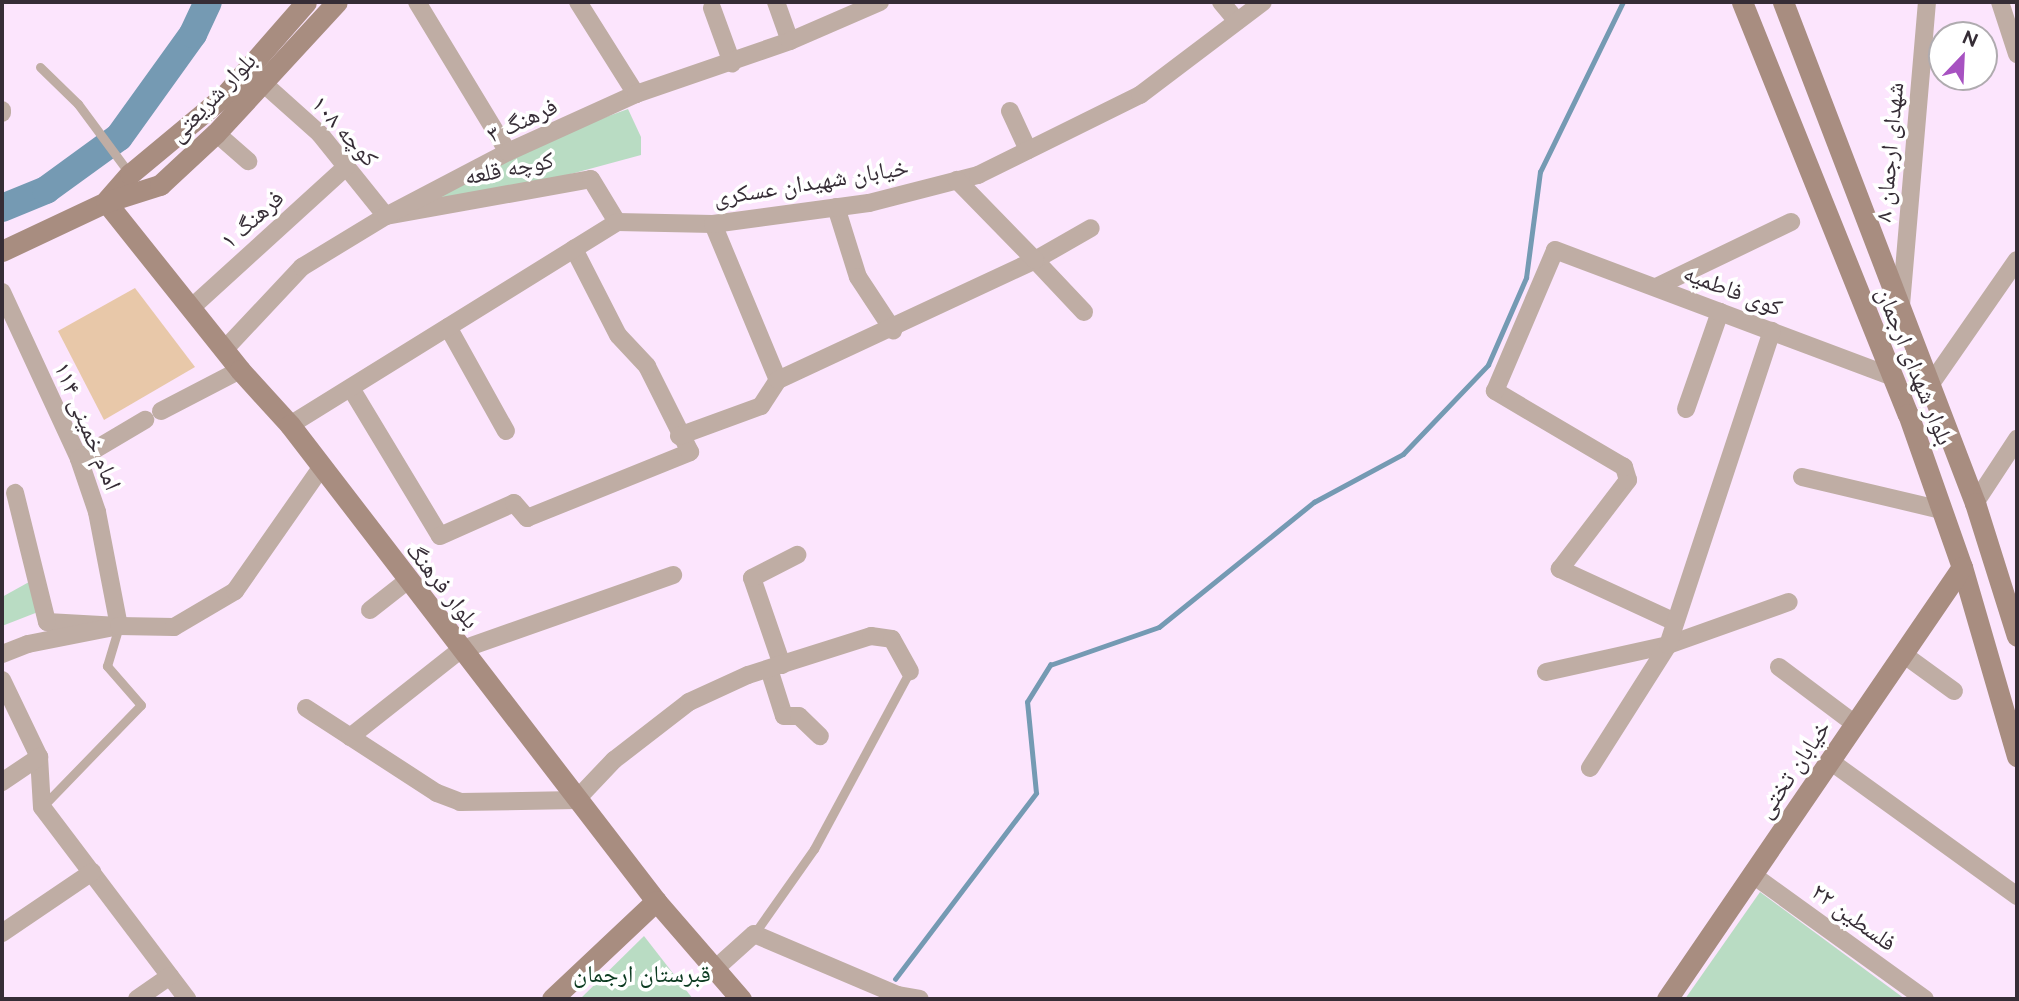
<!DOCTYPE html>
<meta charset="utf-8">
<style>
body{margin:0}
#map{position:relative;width:2019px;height:1001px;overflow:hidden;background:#fce5fd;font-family:Raleway,"Noto Naskh Arabic",sans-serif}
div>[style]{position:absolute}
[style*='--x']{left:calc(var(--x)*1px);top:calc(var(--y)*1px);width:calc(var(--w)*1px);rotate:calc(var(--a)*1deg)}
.green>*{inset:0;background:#b9dcc3}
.stream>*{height:4.5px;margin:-2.25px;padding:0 2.25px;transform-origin:2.25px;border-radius:2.25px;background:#759ab3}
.river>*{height:28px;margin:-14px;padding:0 14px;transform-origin:14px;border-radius:14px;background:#759ab3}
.building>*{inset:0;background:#e8c8a9}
.lane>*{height:9px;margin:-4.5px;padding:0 4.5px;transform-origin:4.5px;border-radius:4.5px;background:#bfada4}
.street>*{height:18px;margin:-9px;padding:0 9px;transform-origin:9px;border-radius:9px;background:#bfada4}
.secondary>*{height:21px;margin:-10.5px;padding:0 10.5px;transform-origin:10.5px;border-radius:10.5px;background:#a88d80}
span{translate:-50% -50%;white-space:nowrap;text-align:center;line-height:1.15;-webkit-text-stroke:7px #fff;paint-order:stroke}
.street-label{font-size:24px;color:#362d36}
.park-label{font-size:24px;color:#0b3a20}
.frame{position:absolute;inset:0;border:4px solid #362d36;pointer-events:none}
.north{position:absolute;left:1928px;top:21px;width:70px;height:70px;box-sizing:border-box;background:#fff;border:2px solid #afabaf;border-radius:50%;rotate:23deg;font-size:19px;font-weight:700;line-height:28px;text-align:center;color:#362d36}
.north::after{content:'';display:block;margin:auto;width:24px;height:32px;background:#a752c1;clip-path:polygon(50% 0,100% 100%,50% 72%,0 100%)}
</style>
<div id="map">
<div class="green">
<div style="clip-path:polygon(628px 109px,641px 137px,641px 155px,431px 212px,429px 202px,567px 131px)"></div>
<div style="clip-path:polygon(29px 582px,38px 612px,2px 626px,2px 597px)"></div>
<div style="clip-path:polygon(1760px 892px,1905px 999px,1685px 999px)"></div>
<div style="clip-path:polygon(644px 936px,693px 999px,580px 999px)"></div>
</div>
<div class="stream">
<div style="--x:895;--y:979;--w:233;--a:-52.8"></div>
<div style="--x:1036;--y:793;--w:91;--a:-95.6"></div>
<div style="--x:1027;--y:702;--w:44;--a:-58.1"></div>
<div style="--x:1050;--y:665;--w:115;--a:-19.2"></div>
<div style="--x:1159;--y:627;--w:199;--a:-38.9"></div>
<div style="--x:1314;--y:502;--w:101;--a:-28.3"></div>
<div style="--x:1403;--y:454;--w:123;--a:-46.3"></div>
<div style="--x:1488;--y:365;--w:95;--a:-66.4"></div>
<div style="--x:1526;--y:278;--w:107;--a:-82.5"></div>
<div style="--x:1540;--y:172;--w:189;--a:-64"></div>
</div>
<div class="river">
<div style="--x:2;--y:208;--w:48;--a:-22.2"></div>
<div style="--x:46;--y:190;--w:90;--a:-36"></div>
<div style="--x:119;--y:137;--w:127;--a:-54.3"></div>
<div style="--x:193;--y:34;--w:35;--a:-65"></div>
</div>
<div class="building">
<div style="clip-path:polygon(135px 288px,195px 367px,104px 420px,58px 331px)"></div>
</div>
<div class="lane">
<div style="--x:40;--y:67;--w:53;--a:44.2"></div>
<div style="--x:78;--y:104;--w:86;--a:53.5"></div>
<div style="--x:42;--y:807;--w:142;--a:-45.9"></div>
<div style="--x:141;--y:705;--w:52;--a:-131.1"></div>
<div style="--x:107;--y:666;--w:42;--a:-73.3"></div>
<div style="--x:754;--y:934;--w:104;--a:-54.8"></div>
<div style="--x:814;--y:849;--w:202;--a:-61.7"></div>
</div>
<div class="street">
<div style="--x:417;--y:2;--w:175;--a:58.8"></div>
<div style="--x:578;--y:2;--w:109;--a:57.8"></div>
<div style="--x:776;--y:2;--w:41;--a:70.3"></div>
<div style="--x:1221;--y:2;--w:25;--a:50"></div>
<div style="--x:2000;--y:2;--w:55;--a:71.9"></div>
<div style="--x:712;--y:8;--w:59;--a:70"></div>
<div style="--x:263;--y:83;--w:76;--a:41.8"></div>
<div style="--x:320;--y:134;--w:105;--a:51.2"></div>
<div style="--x:386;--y:216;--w:208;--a:-10.2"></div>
<div style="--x:591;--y:179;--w:50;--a:58.8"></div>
<div style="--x:2;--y:110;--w:3;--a:90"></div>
<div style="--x:1010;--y:111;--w:43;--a:65.2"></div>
<div style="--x:216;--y:133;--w:43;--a:41.2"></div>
<div style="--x:836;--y:207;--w:73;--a:72.6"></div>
<div style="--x:858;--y:277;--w:64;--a:56.6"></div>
<div style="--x:713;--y:224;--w:169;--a:67.4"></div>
<div style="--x:1656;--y:287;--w:150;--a:-25.7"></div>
<div style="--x:2;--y:292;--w:184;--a:65.2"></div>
<div style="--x:79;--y:459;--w:56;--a:71.2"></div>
<div style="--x:97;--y:512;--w:116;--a:79.1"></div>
<div style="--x:119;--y:626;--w:72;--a:-176.8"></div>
<div style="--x:47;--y:622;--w:133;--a:-103.9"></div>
<div style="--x:1901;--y:305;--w:304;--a:-85.1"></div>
<div style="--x:191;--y:308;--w:210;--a:-42.3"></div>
<div style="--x:1084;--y:312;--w:71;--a:-133.3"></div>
<div style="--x:1035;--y:260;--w:64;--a:-29.7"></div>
<div style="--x:448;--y:327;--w:119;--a:60.9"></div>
<div style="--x:224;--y:350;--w:114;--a:-46.8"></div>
<div style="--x:302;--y:267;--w:98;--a:-31.3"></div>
<div style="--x:386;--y:216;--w:138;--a:-27.7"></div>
<div style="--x:508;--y:152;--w:141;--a:-24.4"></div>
<div style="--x:636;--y:94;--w:163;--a:-19"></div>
<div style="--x:790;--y:41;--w:98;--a:-23.4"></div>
<div style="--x:1930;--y:385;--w:152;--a:-55.2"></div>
<div style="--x:352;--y:390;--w:170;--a:58.9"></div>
<div style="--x:440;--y:536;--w:81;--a:-24"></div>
<div style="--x:514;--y:503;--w:20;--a:49"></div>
<div style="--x:527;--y:518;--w:176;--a:-22"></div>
<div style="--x:690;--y:452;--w:96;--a:-116.6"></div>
<div style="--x:647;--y:366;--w:42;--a:-133.1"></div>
<div style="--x:618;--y:335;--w:97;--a:-117.1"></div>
<div style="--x:1686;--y:409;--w:103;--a:-70.7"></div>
<div style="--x:161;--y:411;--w:89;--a:-27.4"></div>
<div style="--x:290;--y:425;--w:385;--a:-31.8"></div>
<div style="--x:617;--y:222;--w:96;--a:1.2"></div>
<div style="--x:713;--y:224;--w:157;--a:-7.7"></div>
<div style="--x:869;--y:203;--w:113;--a:-14.4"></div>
<div style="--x:978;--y:175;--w:181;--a:-26.3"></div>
<div style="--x:1140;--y:95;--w:154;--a:-37.1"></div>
<div style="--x:679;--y:436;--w:87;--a:-20.1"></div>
<div style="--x:761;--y:406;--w:31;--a:-57"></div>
<div style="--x:778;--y:380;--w:284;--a:-25"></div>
<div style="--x:1035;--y:260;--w:112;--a:-134.3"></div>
<div style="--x:79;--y:459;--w:77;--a:-30.6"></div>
<div style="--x:1802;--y:477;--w:144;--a:13.3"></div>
<div style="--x:1975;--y:503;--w:77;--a:-56.7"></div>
<div style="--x:370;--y:610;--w:47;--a:-38.1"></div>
<div style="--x:1675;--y:622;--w:127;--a:-155.3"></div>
<div style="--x:1560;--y:569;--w:112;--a:-52.6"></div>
<div style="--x:1628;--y:480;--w:14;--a:-107"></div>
<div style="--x:1624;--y:467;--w:150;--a:-149.5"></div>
<div style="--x:1495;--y:391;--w:153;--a:-66.9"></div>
<div style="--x:1555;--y:250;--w:360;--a:20.6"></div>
<div style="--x:2;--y:654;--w:28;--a:-21"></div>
<div style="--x:28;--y:644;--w:93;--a:-11.2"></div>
<div style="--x:119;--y:626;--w:55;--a:1"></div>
<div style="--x:174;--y:627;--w:71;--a:-30.5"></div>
<div style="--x:235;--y:591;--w:149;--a:-55.1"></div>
<div style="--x:1903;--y:654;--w:63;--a:36"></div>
<div style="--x:782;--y:665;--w:92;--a:-109"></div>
<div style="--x:752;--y:578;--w:51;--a:-27.1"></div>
<div style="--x:1779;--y:667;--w:95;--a:36.9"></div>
<div style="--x:769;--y:669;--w:49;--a:72.3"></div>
<div style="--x:784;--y:716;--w:15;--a:0"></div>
<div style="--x:799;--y:716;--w:29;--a:44"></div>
<div style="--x:1546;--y:672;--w:125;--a:-12.5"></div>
<div style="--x:1668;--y:645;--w:128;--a:-19.6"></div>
<div style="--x:2;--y:680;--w:85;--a:64.3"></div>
<div style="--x:39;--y:757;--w:50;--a:86.6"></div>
<div style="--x:42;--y:807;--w:241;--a:52.9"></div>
<div style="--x:306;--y:708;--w:156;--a:33"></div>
<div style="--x:437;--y:793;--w:25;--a:21"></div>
<div style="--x:460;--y:802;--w:116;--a:-1"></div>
<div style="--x:576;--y:800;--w:55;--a:-46.5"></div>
<div style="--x:614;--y:760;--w:95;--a:-37.7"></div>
<div style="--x:689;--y:702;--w:65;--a:-24.6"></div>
<div style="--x:748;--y:675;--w:129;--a:-17.6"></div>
<div style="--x:871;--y:636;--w:21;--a:8"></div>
<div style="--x:892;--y:639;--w:37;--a:61"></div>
<div style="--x:350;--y:737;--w:140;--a:-38.3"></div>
<div style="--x:460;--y:650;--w:226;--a:-19.4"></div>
<div style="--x:1830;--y:761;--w:231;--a:35.8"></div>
<div style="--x:1590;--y:768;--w:146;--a:-57.6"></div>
<div style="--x:1668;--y:645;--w:331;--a:-71.7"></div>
<div style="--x:2;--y:782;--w:45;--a:-34"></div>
<div style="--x:1753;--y:875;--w:212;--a:35.8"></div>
<div style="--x:2;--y:933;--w:109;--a:-34.1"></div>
<div style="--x:715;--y:969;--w:52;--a:-41.9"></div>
<div style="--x:754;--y:934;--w:156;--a:23"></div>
<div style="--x:898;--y:995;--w:22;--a:10"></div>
<div style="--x:137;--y:999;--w:40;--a:-34.9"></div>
</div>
<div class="secondary">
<div style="--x:1742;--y:2;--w:444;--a:68.1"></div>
<div style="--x:1908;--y:414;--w:162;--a:70.6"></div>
<div style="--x:1962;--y:567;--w:197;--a:73.8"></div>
<div style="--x:1783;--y:2;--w:537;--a:69.03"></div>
<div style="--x:1975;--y:503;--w:139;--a:72.5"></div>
<div style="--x:107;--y:200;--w:35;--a:-49"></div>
<div style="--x:130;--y:174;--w:124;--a:-39.7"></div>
<div style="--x:225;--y:95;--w:123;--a:-48.9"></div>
<div style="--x:106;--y:202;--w:215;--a:51.4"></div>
<div style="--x:240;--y:370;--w:74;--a:47.7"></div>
<div style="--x:290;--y:425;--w:600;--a:52.44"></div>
<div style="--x:656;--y:901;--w:130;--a:49.1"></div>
<div style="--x:2;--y:251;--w:115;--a:-25.2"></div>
<div style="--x:106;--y:202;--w:57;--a:-17.5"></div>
<div style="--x:160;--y:185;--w:76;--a:-42.9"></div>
<div style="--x:216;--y:133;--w:178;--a:-47.3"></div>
<div style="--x:552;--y:999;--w:143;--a:-43.3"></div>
<div style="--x:1667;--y:999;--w:523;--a:-55.67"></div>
</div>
<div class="street-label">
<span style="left:212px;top:97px;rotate:-46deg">بلوار شریعتی</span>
<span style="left:522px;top:120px;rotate:-25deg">فرهنگ ۳</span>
<span style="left:345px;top:131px;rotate:48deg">کوچه ۱۰۸</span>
<span style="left:1889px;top:152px;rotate:-85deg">شهدای ارجمان ۸</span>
<span style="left:509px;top:168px;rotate:-11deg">کوچه قلعه</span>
<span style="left:811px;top:182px;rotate:-9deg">خیابان شهیدان عسکری</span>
<span style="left:252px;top:219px;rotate:-42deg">فرهنگ ۱</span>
<span style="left:1733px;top:290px;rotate:21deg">کوی فاطمیه</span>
<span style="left:1915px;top:366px;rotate:68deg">بلوار شهدای ارجمان</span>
<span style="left:88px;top:426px;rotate:67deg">امام خمینی ۱۱۴</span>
<span style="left:443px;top:585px;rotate:52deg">بلوار فرهنگ</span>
<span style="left:1793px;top:769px;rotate:-56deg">خیابان تختی</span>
<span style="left:1854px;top:917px;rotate:36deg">فلسطین ۲۲</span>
</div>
<div class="park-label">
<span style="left:642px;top:974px">قبرستان ارجمان</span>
</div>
<div class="frame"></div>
<div class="north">N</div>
</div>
